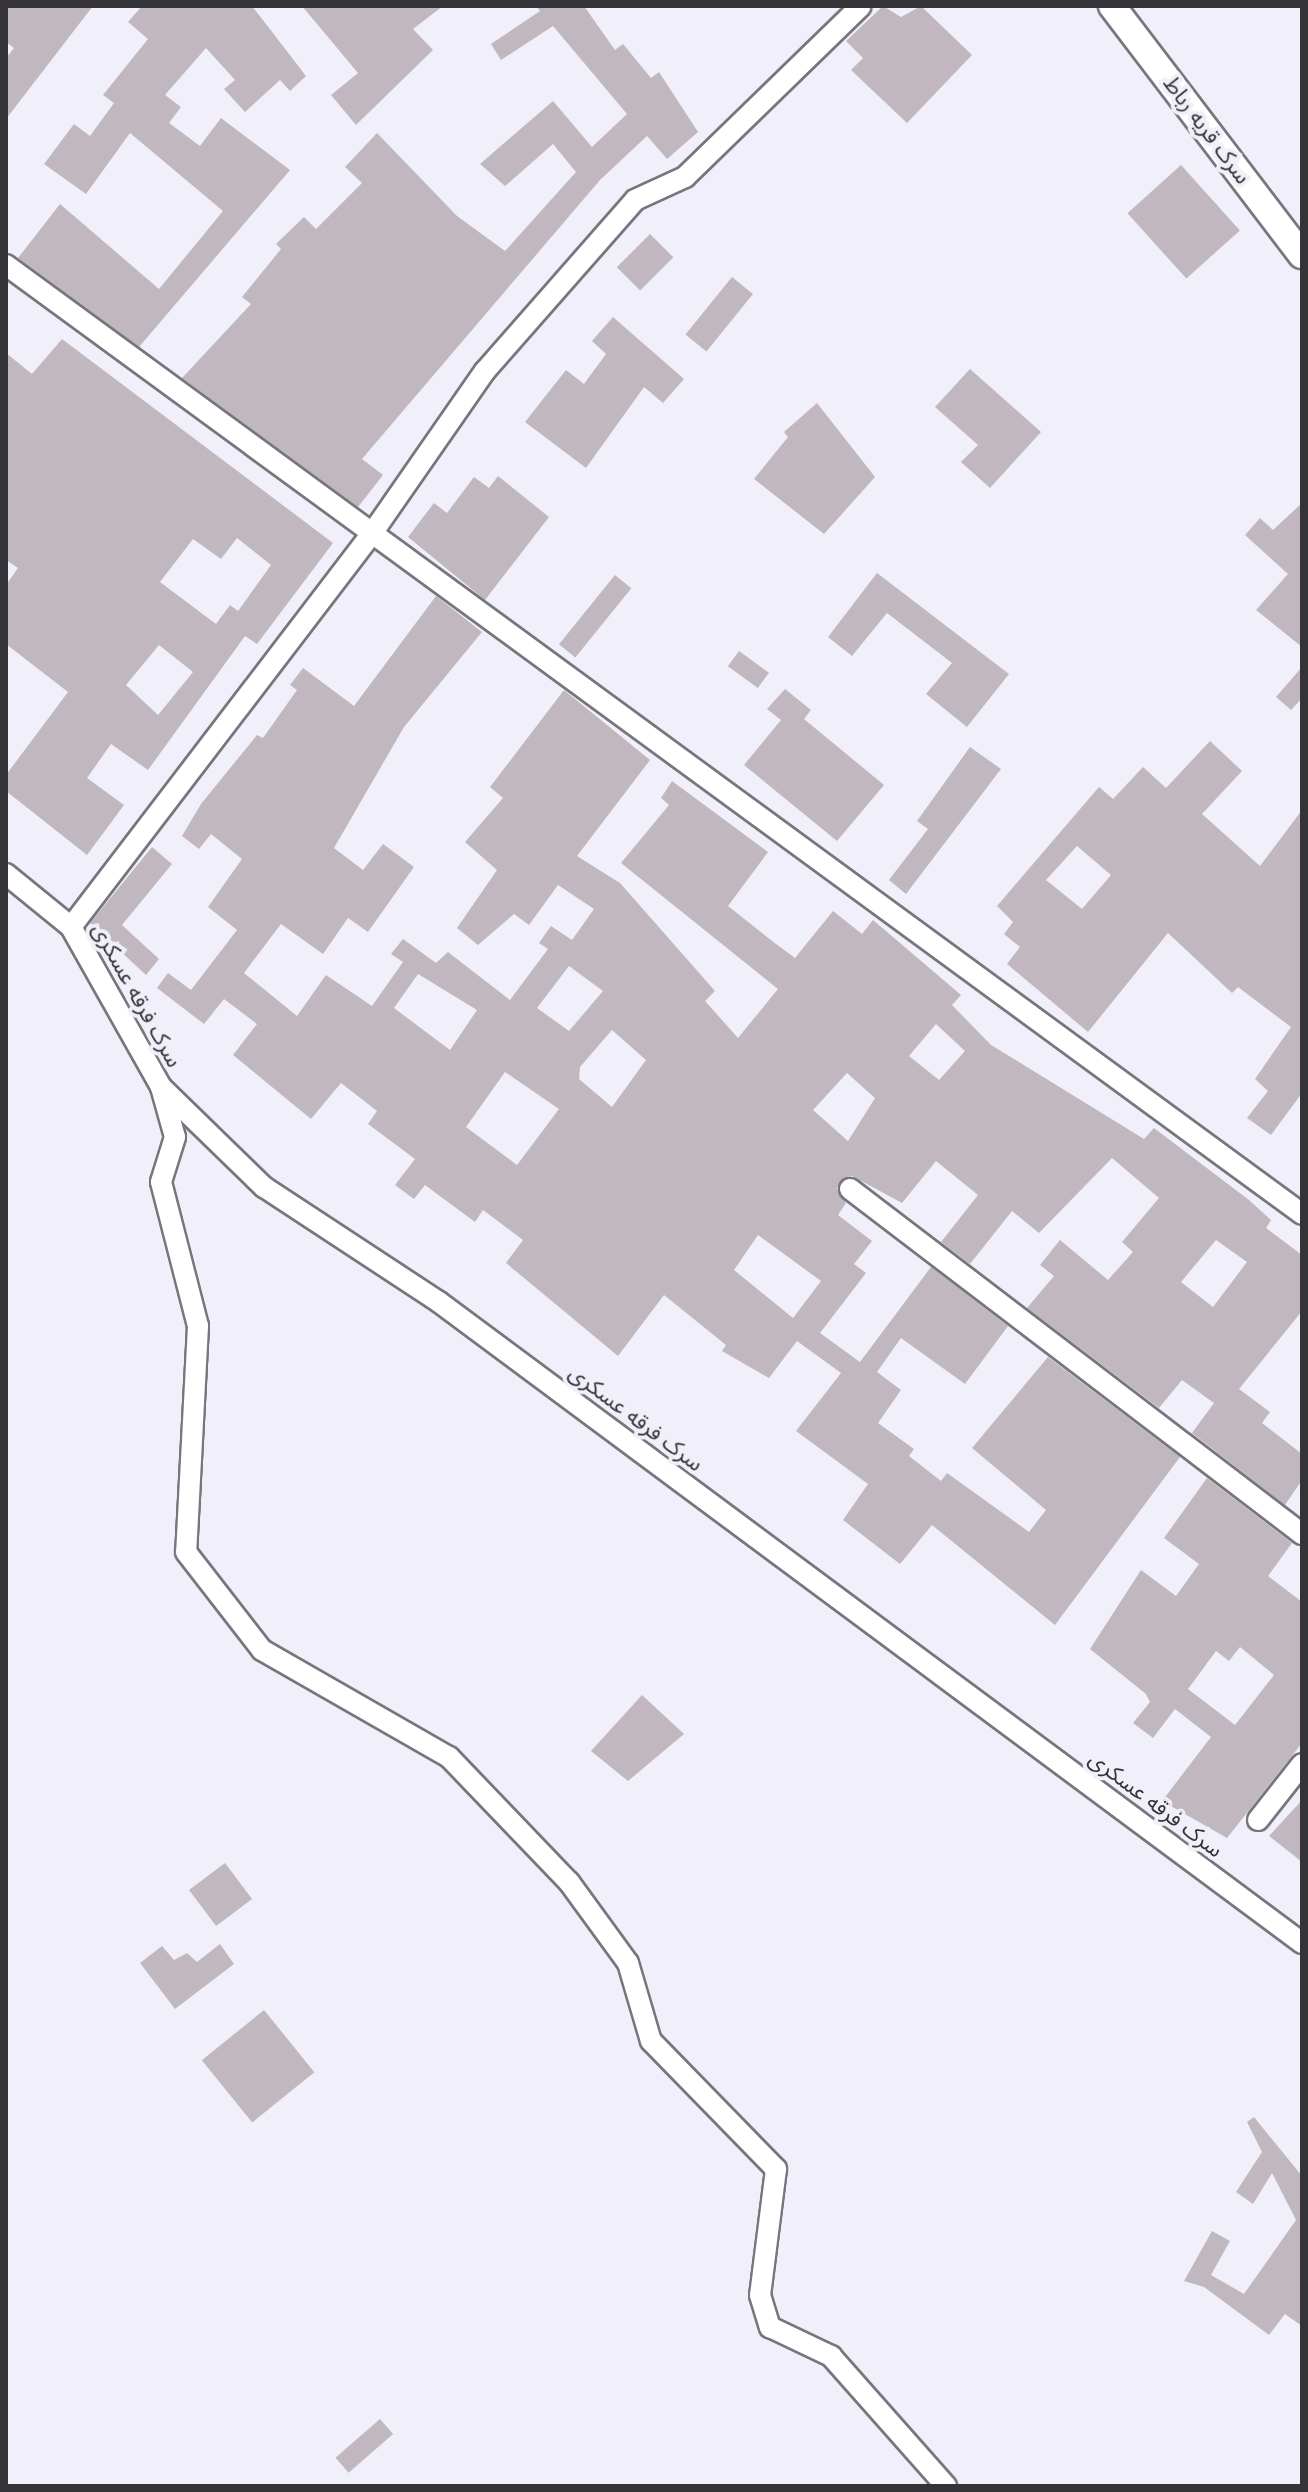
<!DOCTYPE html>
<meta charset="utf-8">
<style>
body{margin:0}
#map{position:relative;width:1308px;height:2492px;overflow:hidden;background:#f1eff9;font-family:Poppins,"Noto Sans Arabic",sans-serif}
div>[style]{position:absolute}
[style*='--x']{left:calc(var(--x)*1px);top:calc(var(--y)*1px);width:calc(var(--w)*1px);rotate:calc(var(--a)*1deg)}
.building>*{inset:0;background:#c1b8bf;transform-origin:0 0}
.roads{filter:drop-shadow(2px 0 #77767e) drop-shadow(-2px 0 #77767e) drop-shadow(0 2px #77767e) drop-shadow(0 -2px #77767e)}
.minor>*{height:20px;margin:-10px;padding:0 10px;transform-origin:10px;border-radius:10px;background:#fff}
.tertiary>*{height:26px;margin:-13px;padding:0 13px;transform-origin:13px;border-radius:13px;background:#fff}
span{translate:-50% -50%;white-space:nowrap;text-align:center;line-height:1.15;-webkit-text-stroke:8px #f1eff9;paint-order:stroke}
.street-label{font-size:22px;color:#343337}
.frame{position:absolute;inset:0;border:8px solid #343337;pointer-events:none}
</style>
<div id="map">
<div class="building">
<div style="clip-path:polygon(6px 6px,93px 6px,6px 119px,6px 58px,14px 48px,6px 42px)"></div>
<div style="clip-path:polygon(142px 6px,252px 6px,306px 76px,290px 91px,280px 80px,245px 112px,224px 89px,235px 80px,206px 48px,165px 95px,181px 107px,169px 123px,200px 146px,221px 118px,290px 170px,139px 347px,18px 258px,60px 204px,159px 289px,223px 211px,130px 133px,86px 194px,44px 164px,74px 124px,90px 136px,114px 103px,103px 95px,148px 39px,128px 22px)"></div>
<div style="clip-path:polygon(302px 6px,443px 6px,413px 29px,433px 50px,356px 125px,331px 95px,358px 73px)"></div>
<div style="clip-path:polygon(536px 6px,584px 6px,615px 50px,623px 44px,651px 78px,659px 72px,698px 132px,667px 159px,647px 136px,600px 180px,362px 459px,383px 475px,358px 507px,182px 378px,251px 304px,242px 297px,281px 249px,276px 244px,304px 217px,316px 229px,362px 183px,345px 167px,377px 133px,457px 216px,505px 251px,576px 172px,553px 144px,505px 186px,480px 164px,553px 101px,592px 147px,627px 114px,553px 26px,501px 60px,491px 44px,540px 11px)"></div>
<div style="clip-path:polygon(883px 6px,901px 17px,921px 6px,972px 55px,907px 123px,851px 70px,863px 58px,846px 41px)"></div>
<div style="left:1181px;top:165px;width:88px;height:72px;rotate:48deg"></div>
<div style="left:650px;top:234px;width:33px;height:47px;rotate:45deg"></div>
<div style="left:732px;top:277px;width:27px;height:74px;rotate:39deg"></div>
<div style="clip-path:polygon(613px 317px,684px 379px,663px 403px,644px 387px,586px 468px,525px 422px,566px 370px,584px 384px,606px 354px,592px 341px)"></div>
<div style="clip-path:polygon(evenodd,62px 339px,333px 543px,257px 644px,245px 636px,148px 770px,111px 744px,87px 778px,124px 805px,87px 855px,6px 791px,6px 775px,68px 692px,6px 644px,6px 585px,18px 568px,6px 560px,6px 353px,32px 374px,62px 339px,237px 538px,271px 565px,238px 611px,230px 605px,216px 624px,160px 582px,193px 539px,221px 559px,237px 538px,62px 339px,159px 645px,193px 672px,158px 715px,126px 685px,159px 645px)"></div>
<div style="clip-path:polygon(970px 369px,1041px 432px,990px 488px,961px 462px,978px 445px,935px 407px)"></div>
<div style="clip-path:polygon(817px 403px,875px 477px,824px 534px,754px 479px,788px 437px,784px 432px)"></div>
<div style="clip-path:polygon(498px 476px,549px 517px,485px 600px,408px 537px,434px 503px,447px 513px,474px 477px,489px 488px)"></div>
<div style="clip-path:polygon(1302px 503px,1302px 647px,1256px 610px,1288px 574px,1245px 535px,1260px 518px,1273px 530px)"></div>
<div style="clip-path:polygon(877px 573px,1009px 674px,967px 727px,926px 694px,952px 663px,887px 613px,852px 656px,828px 637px)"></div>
<div style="left:615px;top:575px;width:21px;height:89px;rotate:39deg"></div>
<div style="clip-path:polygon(evenodd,436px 596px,482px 632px,404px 727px,334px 848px,363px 870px,383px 844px,414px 867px,368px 932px,348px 918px,323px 954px,281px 924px,244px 973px,297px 1016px,326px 975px,372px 1006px,403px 962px,391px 954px,403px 939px,436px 963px,448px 952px,510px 1000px,548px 949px,539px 943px,551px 926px,572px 940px,594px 909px,558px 885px,529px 925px,514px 914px,478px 945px,457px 928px,497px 870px,465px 842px,503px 798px,490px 787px,564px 690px,650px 760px,577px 856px,620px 883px,715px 991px,705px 1001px,738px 1038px,778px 989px,621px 863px,669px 805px,661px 798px,672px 781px,768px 852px,728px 906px,776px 944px,795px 958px,833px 911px,862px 934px,873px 920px,961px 995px,952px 1005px,991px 1045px,1144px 1139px,1154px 1128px,1249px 1200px,1271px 1220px,1266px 1228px,1302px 1255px,1302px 1311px,1239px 1389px,1270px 1412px,1262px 1423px,1302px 1454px,1302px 1480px,1285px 1505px,1192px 1433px,1214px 1403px,1182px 1380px,1159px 1408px,1027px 1308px,1054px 1276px,1040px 1265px,1060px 1240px,1108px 1280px,1133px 1252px,1122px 1242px,1159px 1198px,1112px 1158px,1039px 1233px,1012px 1211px,970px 1264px,941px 1242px,978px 1195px,936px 1161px,902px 1203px,852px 1176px,837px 1188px,846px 1203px,838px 1215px,872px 1241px,854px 1264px,866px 1273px,820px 1333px,860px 1362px,931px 1267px,1008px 1326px,965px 1384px,901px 1338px,877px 1372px,901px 1390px,878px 1423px,914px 1449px,909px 1456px,941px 1481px,947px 1473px,1029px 1532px,1046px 1510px,972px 1448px,1048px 1357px,1180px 1457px,1055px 1625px,932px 1525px,900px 1564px,843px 1520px,868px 1484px,796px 1431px,841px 1373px,797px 1341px,769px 1378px,722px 1351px,726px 1345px,664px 1295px,618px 1356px,506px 1263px,523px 1240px,483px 1210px,475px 1222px,425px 1185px,414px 1199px,395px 1185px,415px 1159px,368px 1124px,377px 1111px,341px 1083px,311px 1119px,233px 1055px,257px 1024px,224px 999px,204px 1024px,157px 988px,168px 973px,191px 990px,237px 930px,208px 907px,242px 859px,211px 834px,199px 849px,182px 836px,201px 804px,257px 735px,263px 738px,297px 690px,290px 685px,303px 668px,354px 706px,436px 596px,569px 966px,603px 991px,569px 1031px,537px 1008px,569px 966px,436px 596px,418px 974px,477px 1010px,450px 1050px,394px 1008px,418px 974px,436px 596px,936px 1024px,965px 1051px,939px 1080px,909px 1056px,936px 1024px,436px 596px,612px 1030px,646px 1060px,612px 1107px,579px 1079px,580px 1067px,612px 1030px,436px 596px,505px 1072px,559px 1109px,517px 1165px,466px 1127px,505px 1072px,436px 596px,847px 1073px,875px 1098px,848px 1141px,813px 1110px,847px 1073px,436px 596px,758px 1235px,821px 1281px,793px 1318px,734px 1270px,758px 1235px,436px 596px,1216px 1240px,1247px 1262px,1213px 1307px,1181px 1282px,1216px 1240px)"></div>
<div style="left:739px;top:651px;width:37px;height:19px;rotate:36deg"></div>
<div style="clip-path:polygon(1302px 667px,1302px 698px,1291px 710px,1276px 697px)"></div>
<div style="clip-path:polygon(785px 689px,811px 710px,804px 719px,884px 785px,837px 841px,744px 765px,781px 720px,767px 709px)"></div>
<div style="clip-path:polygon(evenodd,1210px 741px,1242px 771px,1202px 814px,1260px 866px,1302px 810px,1302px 1093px,1271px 1135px,1247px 1118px,1268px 1091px,1255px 1079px,1291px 1027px,1238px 987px,1232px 993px,1168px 933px,1088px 1032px,1007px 964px,1020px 947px,1004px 934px,1013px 922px,997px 906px,1099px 787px,1113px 799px,1143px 767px,1166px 788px,1210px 741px,1077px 846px,1111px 875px,1082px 909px,1046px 880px,1077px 846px)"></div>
<div style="clip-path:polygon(970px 747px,1001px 769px,906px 894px,889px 880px,928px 829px,917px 821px)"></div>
<div style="clip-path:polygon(152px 847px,172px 864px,122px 925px,159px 959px,146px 975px,90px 923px)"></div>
<div style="clip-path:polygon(evenodd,1207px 1478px,1292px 1543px,1268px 1576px,1302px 1602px,1302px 1743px,1227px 1838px,1162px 1801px,1211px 1737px,1175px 1709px,1153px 1738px,1133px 1723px,1150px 1702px,1146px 1694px,1090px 1649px,1141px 1570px,1176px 1596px,1199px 1564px,1164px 1538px,1207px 1478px,1240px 1647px,1274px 1675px,1235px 1725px,1188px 1689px,1216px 1651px,1229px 1661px,1240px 1647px)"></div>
<div style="clip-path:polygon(642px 1695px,684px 1734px,628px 1781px,591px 1751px)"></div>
<div style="clip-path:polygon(1302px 1800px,1302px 1862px,1269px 1836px)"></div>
<div style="left:225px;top:1863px;width:45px;height:45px;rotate:53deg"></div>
<div style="clip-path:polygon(220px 1944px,234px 1964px,175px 2009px,140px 1963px,162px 1946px,174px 1960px,187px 1953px,197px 1962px)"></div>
<div style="left:264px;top:2010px;width:80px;height:80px;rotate:51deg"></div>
<div style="clip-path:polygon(1254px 2117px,1302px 2176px,1302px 2326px,1285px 2314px,1269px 2335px,1204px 2287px,1184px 2281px,1212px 2231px,1230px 2241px,1211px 2275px,1244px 2294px,1296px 2220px,1272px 2173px,1253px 2204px,1236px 2192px,1262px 2152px,1247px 2122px)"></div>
<div style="left:380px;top:2419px;width:20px;height:59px;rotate:49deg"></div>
</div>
<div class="roads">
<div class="minor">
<div style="--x:6;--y:265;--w:1606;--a:36.21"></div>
<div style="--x:6;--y:874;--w:84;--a:39.2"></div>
<div style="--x:71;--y:927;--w:184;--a:60.6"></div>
<div style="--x:161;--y:1087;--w:144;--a:44.2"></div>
<div style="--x:264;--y:1187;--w:209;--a:33.3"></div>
<div style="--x:439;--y:1302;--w:1075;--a:36.6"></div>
<div style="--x:71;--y:927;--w:497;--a:-52.6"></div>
<div style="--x:373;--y:532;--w:196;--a:-55.2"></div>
<div style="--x:485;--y:371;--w:227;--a:-48.7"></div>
<div style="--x:635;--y:200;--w:55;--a:-24.7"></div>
<div style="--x:685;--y:177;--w:245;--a:-44.2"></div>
<div style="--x:161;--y:1087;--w:52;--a:74.4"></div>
<div style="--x:175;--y:1137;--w:47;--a:107.3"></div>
<div style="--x:161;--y:1182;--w:149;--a:75.6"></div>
<div style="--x:198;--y:1326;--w:226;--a:93"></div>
<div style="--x:186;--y:1552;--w:124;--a:52.2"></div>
<div style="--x:262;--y:1650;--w:215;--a:29.8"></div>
<div style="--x:449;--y:1757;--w:173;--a:46.2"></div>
<div style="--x:569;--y:1882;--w:100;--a:53.9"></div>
<div style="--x:628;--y:1963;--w:81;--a:73.6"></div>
<div style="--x:651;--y:2041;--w:179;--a:45.7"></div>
<div style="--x:776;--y:2169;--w:127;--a:97.2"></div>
<div style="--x:760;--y:2295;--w:34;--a:73"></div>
<div style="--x:770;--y:2327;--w:68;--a:25.4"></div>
<div style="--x:831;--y:2356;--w:174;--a:48.5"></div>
<div style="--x:850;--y:1189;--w:569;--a:37.35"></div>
<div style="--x:1258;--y:1820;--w:71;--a:-51.8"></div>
</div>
<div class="tertiary">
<div style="--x:1112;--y:6;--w:313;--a:52.7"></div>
</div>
</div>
<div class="street-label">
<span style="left:1207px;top:130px;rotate:53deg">سرک قریه رباط</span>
<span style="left:137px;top:995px;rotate:61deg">سرک فرقه عسکری</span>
<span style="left:636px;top:1418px;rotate:37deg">سرک فرقه عسکری</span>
<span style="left:1156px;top:1804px;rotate:37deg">سرک فرقه عسکری</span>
</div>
<div class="frame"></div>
</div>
